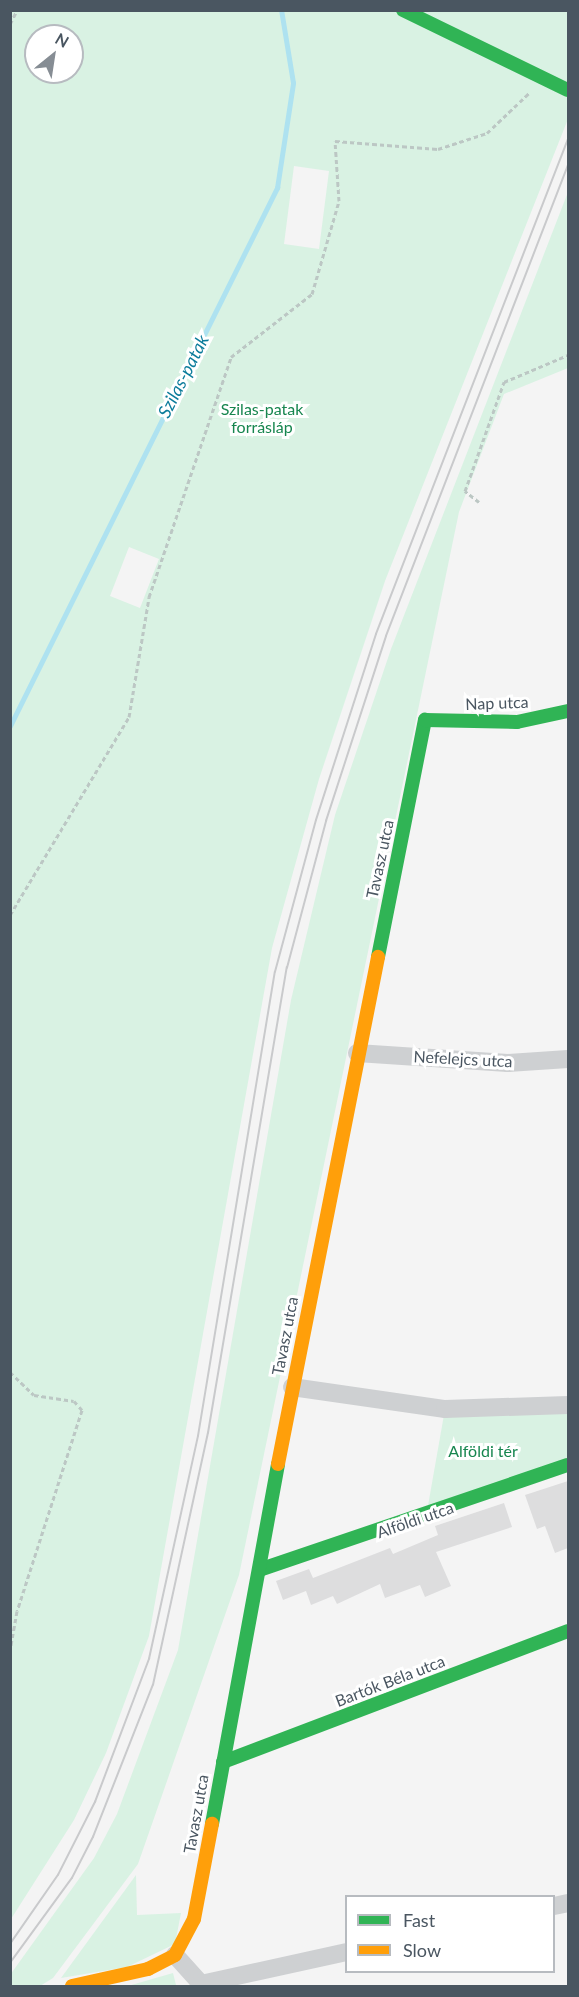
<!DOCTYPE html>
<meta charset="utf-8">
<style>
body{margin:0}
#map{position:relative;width:579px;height:1997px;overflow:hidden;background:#f4f4f4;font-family:Lato,sans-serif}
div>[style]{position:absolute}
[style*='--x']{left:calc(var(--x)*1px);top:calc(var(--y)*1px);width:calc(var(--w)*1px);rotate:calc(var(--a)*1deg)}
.green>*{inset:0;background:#d9f2e3}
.stream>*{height:4.5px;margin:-2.25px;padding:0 2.25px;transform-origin:2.25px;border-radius:2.25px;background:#aee2f0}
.building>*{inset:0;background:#ddddde}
.path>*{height:3px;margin-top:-1.5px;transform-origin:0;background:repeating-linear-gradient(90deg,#bcc7c4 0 4.5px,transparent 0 7.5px)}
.street>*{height:18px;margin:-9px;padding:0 9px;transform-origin:9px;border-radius:9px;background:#ced0d2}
.fast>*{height:14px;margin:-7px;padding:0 7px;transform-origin:7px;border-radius:7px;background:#30b455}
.slow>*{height:14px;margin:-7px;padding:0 7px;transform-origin:7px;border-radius:7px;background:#ff9f0a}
.tram>*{height:1.5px;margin:-0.75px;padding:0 0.75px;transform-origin:0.75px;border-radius:0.75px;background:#c9cacc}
span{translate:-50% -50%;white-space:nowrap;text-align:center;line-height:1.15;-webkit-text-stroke:6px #fff;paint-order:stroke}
.park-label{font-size:16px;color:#17864f}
.street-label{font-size:16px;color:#4a5661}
.water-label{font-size:18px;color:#0c7c9b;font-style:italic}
.frame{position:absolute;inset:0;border:12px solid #4a5661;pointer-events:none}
.legend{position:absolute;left:345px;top:1895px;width:210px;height:78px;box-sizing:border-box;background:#fff;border:2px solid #b7bbc0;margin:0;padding:8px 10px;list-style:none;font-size:18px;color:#4a5661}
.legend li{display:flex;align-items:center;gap:12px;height:30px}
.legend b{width:30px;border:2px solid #b7bbc0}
.north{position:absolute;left:24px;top:24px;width:60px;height:60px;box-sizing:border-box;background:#fff;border:2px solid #b7bbc0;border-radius:50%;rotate:30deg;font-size:16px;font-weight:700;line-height:24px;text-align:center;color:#4a5661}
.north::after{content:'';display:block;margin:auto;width:21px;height:27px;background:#868d94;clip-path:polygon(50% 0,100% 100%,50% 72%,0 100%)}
</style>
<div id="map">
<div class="green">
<div style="clip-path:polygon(evenodd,10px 11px,568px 11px,568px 119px,385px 581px,319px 779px,272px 948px,149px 1636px,106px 1753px,74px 1820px,11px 1919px,10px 11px,36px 36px,72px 36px,72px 72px,36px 72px,36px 36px,10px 11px,294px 166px,329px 171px,319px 249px,284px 244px,294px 166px,10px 11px,129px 547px,159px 559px,140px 608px,110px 596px,129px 547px)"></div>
<div style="clip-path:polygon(568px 192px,568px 368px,504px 394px,459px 512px,239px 1575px,138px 1864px,53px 1978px,40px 1986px,11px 1986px,10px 1975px,94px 1858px,117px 1814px,178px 1650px,291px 1000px,335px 815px,391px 649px)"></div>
<div style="clip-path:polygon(568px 1405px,568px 1465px,426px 1517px,445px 1409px)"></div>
<div style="clip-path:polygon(136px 1875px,137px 1915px,181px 1913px,175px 1944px,127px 1967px,61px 1978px)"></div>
<div style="clip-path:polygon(173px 1973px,176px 1985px,128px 1986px)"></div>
</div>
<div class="stream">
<div style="--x:10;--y:726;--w:601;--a:-63.61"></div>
<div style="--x:277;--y:188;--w:106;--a:-81.3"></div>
<div style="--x:293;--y:83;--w:74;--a:-99.3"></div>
</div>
<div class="building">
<div style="clip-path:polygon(568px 1481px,568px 1548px,555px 1553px,545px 1526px,537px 1529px,525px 1495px)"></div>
<div style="clip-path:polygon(504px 1503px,512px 1527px,436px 1552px,451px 1586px,425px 1597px,420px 1585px,385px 1598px,380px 1584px,337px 1604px,333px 1596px,311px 1605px,306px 1591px,283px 1600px,276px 1581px,309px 1569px,313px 1578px,390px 1548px,393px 1554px,438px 1535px,435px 1526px)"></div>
</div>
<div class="path">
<div style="--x:10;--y:24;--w:16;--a:-63"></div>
<div style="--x:479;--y:502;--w:18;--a:-142"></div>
<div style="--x:465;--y:491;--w:116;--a:-70.3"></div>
<div style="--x:504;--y:382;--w:69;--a:-22.9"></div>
<div style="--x:10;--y:915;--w:231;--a:-59"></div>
<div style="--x:129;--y:717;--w:122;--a:-80.5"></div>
<div style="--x:149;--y:597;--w:254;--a:-71.1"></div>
<div style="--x:231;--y:357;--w:103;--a:-37.9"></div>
<div style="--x:312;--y:294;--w:97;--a:-73.8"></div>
<div style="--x:339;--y:201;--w:60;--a:-93.8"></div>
<div style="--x:335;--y:141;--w:103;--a:4.4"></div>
<div style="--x:438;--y:149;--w:52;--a:-18.1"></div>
<div style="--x:487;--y:133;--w:59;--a:-43.6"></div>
<div style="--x:10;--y:1372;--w:33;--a:44"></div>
<div style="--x:34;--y:1395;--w:40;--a:8.5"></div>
<div style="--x:74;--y:1401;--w:12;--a:48"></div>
<div style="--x:82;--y:1410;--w:211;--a:107.9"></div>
<div style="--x:17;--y:1611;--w:40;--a:100"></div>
</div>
<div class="street">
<div style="--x:357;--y:1053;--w:151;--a:3.8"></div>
<div style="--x:508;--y:1063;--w:60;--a:-3.8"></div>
<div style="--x:292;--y:1387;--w:155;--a:8.2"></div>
<div style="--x:445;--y:1409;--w:123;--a:-1.9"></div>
<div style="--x:554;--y:1906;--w:14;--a:-12"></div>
<div style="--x:175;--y:1955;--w:39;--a:48"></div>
<div style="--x:201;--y:1984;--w:148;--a:-12.4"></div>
</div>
<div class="fast">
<div style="--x:403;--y:10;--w:183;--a:25.9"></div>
<div style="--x:378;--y:957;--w:242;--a:-78.8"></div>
<div style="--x:425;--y:720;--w:92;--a:1.2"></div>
<div style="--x:517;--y:722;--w:52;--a:-12.2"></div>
<div style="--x:259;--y:1570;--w:326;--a:-18.8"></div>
<div style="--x:223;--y:1762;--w:369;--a:-20.8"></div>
<div style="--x:212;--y:1824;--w:366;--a:-79.6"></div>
</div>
<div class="slow">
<div style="--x:278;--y:1464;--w:517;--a:-78.84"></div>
<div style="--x:72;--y:1986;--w:78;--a:-12.6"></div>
<div style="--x:148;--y:1969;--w:30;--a:-27"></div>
<div style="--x:175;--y:1955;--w:41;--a:-62.2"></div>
<div style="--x:194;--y:1919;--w:97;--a:-79.3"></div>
</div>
<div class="tram">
<div style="--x:10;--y:1944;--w:84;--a:-55.2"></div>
<div style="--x:58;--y:1875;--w:82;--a:-63.1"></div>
<div style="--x:95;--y:1802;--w:153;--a:-69.3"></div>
<div style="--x:149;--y:1659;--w:228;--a:-77.6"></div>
<div style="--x:198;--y:1436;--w:470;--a:-80.6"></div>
<div style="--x:275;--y:972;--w:157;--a:-74.9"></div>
<div style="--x:316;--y:820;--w:195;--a:-72.1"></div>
<div style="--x:376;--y:634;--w:531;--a:-68.8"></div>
<div style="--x:10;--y:1963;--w:105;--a:-53.9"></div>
<div style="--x:72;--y:1878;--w:46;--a:-62.9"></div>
<div style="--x:93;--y:1837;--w:163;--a:-68.5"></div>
<div style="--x:153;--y:1685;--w:258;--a:-77.7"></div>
<div style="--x:208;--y:1433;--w:472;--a:-80.4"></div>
<div style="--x:287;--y:968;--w:152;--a:-75.1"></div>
<div style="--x:326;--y:821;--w:194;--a:-72"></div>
<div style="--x:386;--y:636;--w:505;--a:-68.87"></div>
</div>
<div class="park-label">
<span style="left:262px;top:418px">Szilas-patak<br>forrásláp</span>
<span style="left:483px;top:1451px">Alföldi tér</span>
</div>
<div class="street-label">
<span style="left:497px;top:703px;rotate:-2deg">Nap utca</span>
<span style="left:380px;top:859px;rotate:-78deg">Tavasz utca</span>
<span style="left:463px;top:1059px;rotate:3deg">Nefelejcs utca</span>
<span style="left:285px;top:1336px;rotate:-79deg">Tavasz utca</span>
<span style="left:415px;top:1520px;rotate:-19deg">Alföldi utca</span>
<span style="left:390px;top:1681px;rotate:-21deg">Bartók Béla utca</span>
<span style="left:196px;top:1814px;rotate:-80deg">Tavasz utca</span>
</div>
<div class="water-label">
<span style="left:183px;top:376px;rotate:-63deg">Szilas-patak</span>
</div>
<div class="frame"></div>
<ul class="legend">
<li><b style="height:8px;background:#30b455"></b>Fast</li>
<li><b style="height:8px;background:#ff9f0a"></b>Slow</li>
</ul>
<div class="north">N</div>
</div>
